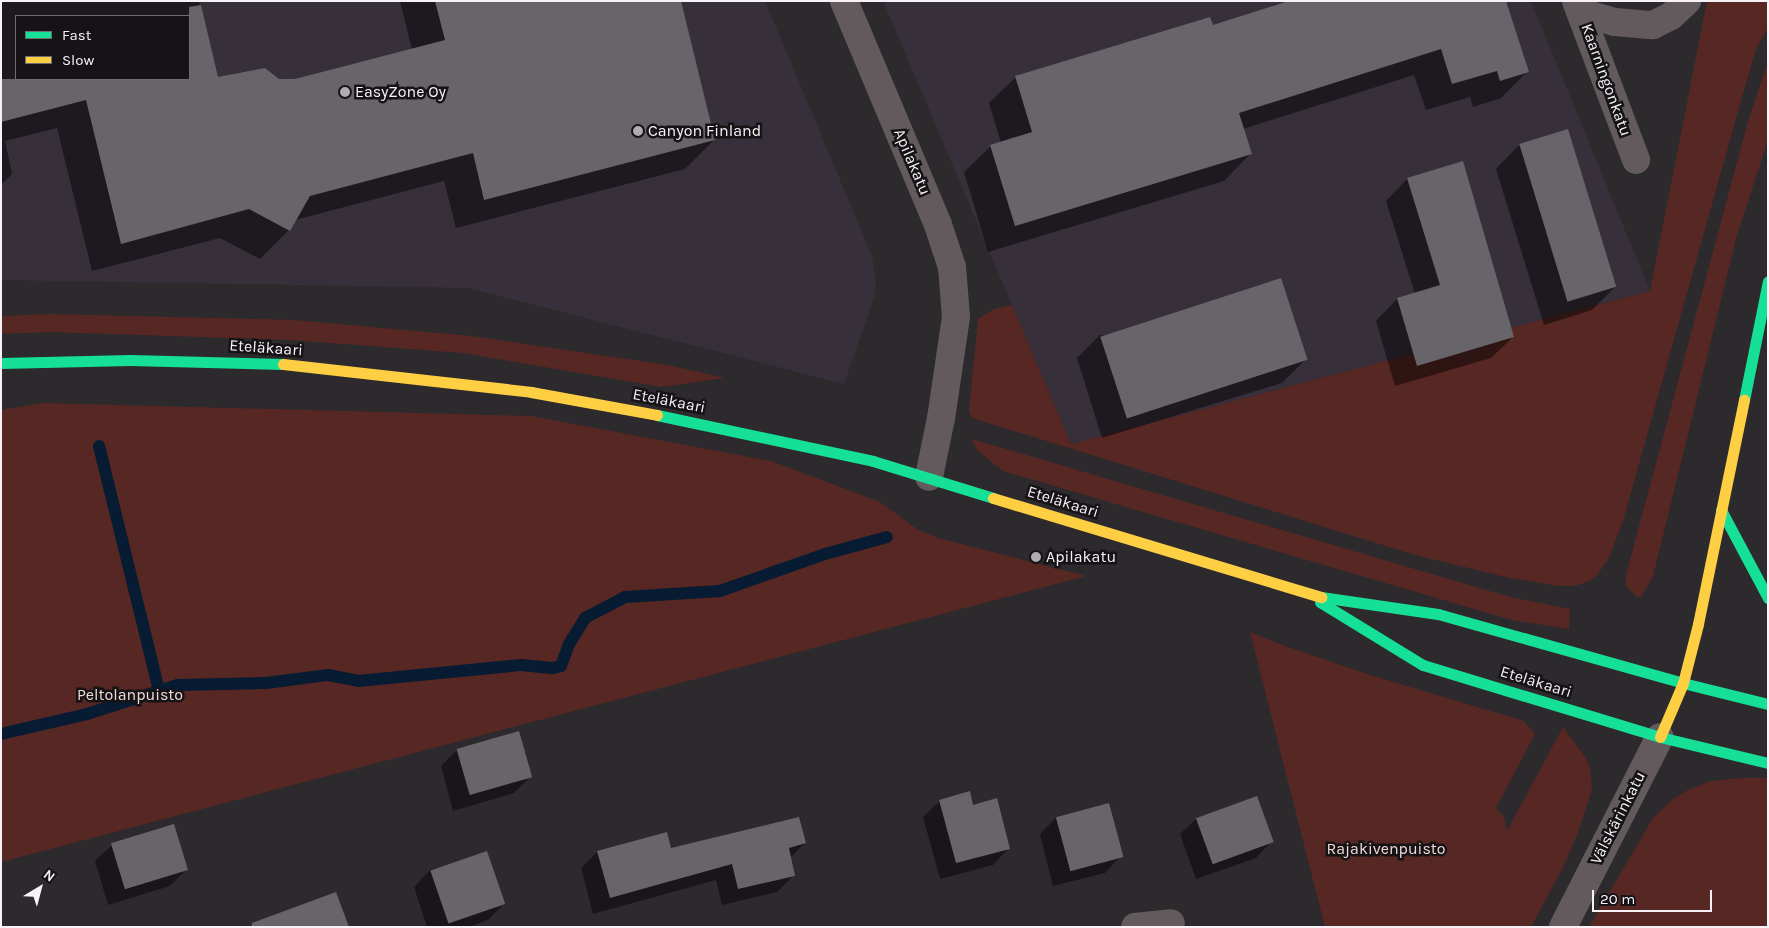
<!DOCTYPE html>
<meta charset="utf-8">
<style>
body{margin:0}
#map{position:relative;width:1769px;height:928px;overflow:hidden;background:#2d2a2e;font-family:Karla,sans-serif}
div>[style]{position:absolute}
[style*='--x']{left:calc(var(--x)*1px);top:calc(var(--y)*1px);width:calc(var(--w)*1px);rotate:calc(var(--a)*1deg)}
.built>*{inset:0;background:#372f39}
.green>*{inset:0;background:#572723}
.shadow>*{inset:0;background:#0007}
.stream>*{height:12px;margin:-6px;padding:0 6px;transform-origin:6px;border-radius:6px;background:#071b33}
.building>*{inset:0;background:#676569;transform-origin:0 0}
.street>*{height:28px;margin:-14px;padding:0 14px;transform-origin:14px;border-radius:14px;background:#635a5e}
.fast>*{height:11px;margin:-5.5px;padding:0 5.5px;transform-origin:5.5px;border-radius:5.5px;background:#16e098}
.slow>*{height:11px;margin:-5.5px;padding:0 5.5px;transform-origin:5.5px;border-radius:5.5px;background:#ffcf43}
.dots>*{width:14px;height:14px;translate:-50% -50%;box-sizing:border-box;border:2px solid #151315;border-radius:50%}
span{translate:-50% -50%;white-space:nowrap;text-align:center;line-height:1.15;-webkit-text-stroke:5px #151315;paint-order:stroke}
.street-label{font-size:16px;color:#f6f2f7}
.poi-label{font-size:16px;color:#f6f2f7}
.left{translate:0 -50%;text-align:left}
.park-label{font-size:16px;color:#f1dad7}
.frame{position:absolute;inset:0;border:2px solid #f6f2f7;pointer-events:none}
.legend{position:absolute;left:15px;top:15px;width:175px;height:65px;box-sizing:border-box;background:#151315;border:1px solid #6f6c6f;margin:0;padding:6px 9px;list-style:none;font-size:15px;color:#f6f2f7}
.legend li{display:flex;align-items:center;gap:10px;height:25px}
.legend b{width:25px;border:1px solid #6f6c6f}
.north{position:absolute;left:15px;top:863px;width:50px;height:50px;-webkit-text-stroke:4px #151315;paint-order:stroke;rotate:37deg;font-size:14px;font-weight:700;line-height:20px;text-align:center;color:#f6f2f7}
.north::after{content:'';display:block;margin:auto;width:18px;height:22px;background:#f6f2f7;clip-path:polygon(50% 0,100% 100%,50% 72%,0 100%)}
.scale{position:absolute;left:1592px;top:890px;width:120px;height:22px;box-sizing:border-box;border:2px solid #f6f2f7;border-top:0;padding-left:6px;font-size:15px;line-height:18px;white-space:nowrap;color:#f6f2f7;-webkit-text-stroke:4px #151315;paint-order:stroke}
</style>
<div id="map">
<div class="built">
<div style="clip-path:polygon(evenodd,1px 1px,765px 1px,872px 256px,876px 282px,874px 298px,844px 384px,468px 288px,1px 280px,1px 1px,16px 16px,189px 16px,189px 79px,16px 79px,16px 16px)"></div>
<div style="clip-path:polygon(883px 1px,1531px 1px,1650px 291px,1071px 444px)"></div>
</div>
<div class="green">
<div style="clip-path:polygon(1707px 1px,1768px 1px,1768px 27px,1756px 49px,1742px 97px,1623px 521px,1608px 560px,1597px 575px,1589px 581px,1575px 586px,1559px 586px,1510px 578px,1415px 555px,972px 418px,969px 411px,978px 319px,994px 309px,1012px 305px,1071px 444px,1650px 291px)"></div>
<div style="clip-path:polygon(1768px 62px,1768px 140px,1737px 235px,1653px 576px,1641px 597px,1637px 597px,1626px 586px,1626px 575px,1749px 118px)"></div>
<div style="clip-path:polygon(49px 314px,294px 320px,471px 336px,668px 365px,725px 378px,662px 387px,463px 353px,291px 340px,49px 332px,1px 334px,1px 316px)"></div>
<div style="clip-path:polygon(43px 403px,531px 416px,771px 461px,880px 502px,918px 530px,938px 538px,1086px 576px,1px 862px,1px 410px)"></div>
<div style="clip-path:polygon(972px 439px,1510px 597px,1570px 609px,1569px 629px,1512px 620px,1003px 471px,977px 450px)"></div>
<div style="clip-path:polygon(1250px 632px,1285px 646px,1370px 675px,1524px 721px,1535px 734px,1496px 808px,1504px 817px,1507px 831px,1563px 727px,1586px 758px,1590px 769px,1592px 789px,1578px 833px,1562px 869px,1531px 927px,1325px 927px)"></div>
<div style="clip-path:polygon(1742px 778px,1768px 778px,1768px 927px,1589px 927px,1653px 818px,1673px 799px,1688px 790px,1711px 781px)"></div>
</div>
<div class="shadow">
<div style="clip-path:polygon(evenodd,1px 1px,199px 1px,218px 79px,283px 83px,412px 50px,400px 1px,679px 1px,714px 140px,685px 169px,456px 228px,444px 181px,295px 220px,289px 230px,260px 259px,220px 238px,92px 271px,57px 128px,5px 141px,12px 174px,1px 185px,1px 1px,16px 16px,189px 16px,189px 79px,16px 79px,16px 16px)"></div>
<div style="clip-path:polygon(1293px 1px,1528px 71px,1501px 98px,1473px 107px,1470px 97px,1426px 110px,1414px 75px,1243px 129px,1250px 154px,1224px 181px,988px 252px,964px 172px,991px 146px,1001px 143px,989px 103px,1016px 77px,1212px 27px)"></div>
<div style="clip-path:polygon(1519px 145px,1615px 287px,1592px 310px,1544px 325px,1496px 169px)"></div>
<div style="clip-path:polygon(1462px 163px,1513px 337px,1491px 358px,1395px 386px,1376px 321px,1397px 299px,1415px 294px,1386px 201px,1407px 179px)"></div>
<div style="clip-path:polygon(1100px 335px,1305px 360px,1282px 383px,1102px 438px,1077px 358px)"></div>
<div style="clip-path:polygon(457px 750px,530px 777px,514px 793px,453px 811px,441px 766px)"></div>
<div style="clip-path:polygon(940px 801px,972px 806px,1009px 848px,993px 865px,940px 879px,923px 817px)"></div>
<div style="clip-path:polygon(1057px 817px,1121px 856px,1105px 873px,1053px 886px,1040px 834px)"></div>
<div style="clip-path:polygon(1197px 818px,1272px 841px,1256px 858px,1196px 879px,1180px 834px)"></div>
<div style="clip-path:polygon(805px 843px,790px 858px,794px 875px,777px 892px,722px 905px,716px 880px,593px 914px,581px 868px,597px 852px)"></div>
<div style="clip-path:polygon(112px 845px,187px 869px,170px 886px,108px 905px,95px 861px)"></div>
<div style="clip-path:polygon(487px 852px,504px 904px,488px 920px,469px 927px,427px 927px,414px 887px,430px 870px)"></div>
</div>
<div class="stream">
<div style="--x:99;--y:446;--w:252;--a:76.2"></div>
<div style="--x:1;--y:734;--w:88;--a:-13.1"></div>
<div style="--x:87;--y:714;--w:96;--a:-17.7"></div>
<div style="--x:178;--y:685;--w:88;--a:-1.3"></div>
<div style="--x:266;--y:683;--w:63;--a:-7.4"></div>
<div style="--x:328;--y:675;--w:31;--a:11"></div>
<div style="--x:358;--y:681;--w:165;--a:-5.6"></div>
<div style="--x:522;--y:665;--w:31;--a:6"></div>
<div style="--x:553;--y:668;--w:8;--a:-14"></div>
<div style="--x:561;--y:666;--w:23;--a:-70"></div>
<div style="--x:569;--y:644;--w:31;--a:-58"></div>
<div style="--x:585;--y:618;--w:45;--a:-27.7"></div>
<div style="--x:625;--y:597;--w:95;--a:-3.6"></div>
<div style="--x:720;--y:591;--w:111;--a:-19.4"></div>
<div style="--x:825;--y:554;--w:64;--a:-15.3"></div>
</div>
<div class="building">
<div style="clip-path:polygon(435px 1px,681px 1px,715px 140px,484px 200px,473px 153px,310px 196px,290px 231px,249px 209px,121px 244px,86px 100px,1px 122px,1px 79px,189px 79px,189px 7px,201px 5px,218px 77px,265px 68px,279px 79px,295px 79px,445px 40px)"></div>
<div style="clip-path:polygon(1289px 1px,1506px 1px,1529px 72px,1500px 81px,1497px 71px,1452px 84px,1441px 49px,1239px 113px,1252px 154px,1015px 226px,990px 145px,1032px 132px,1015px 76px,1210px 17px,1213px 25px)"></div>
<div style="left:1568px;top:129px;width:165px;height:51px;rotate:73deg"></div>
<div style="clip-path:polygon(1463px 161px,1514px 337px,1417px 366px,1397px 298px,1440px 285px,1407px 178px)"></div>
<div style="left:1281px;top:278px;width:86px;height:190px;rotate:72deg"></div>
<div style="left:519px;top:731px;width:48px;height:65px;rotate:74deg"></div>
<div style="clip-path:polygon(970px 791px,973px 805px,997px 798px,1010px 849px,956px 863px,939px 800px)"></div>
<div style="left:1257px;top:796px;width:49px;height:65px;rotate:70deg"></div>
<div style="left:1109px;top:803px;width:56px;height:55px;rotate:75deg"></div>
<div style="clip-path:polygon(799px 817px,806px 843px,789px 848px,795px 876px,738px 889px,732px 864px,610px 898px,597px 851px,667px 832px,671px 848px)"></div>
<div style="left:174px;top:824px;width:48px;height:66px;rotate:73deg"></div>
<div style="left:487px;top:851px;width:56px;height:60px;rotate:71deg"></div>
<div style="clip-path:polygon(336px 892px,349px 927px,252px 927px,252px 923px)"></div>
</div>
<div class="street">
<div style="--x:844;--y:1;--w:243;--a:67.2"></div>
<div style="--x:938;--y:225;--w:44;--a:71.6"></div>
<div style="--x:952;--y:267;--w:50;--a:85.4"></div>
<div style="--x:956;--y:317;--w:102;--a:98.4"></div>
<div style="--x:941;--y:418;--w:60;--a:101.5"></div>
<div style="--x:1576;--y:1;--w:170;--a:69.3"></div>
<div style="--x:1580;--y:12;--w:36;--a:16"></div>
<div style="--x:1615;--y:22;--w:38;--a:5"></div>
<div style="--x:1653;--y:25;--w:20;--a:-27"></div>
<div style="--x:1671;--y:16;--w:22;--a:-43"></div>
<div style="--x:1135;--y:927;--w:36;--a:-6"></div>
<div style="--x:1563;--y:927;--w:213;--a:-63"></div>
</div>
<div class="fast">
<div style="--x:1;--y:363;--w:129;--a:-1.3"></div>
<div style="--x:130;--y:360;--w:153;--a:1.5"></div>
<div style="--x:1744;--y:400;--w:121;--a:-78.6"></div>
<div style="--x:657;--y:415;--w:221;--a:12"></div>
<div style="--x:873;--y:461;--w:126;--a:17.1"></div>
<div style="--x:1721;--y:510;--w:100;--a:61.9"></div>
<div style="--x:1321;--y:597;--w:118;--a:8.3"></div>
<div style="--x:1438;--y:614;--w:255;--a:15.7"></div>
<div style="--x:1683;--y:683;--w:88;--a:13.9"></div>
<div style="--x:1320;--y:602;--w:121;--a:31.5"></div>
<div style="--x:1423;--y:665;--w:248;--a:16.9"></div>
<div style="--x:1660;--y:737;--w:111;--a:13.5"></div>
</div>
<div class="slow">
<div style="--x:283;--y:364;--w:250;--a:6.4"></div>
<div style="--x:531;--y:392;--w:128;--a:10.3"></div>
<div style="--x:993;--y:498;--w:343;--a:16.8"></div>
<div style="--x:1660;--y:737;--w:59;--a:-66.9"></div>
<div style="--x:1683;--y:683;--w:61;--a:-75.7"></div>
<div style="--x:1698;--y:624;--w:229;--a:-78.4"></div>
</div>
<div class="dots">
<div style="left:345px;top:92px;background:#b0acb1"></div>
<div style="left:638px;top:131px;background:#b0acb1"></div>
<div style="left:1036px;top:557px;background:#b0acb1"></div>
</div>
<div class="street-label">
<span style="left:1606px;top:80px;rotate:70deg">Kaarningonkatu</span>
<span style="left:912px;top:162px;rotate:67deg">Apilakatu</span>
<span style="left:266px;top:348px;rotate:4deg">Eteläkaari</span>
<span style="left:669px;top:401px;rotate:11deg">Eteläkaari</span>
<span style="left:1063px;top:502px;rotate:17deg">Eteläkaari</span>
<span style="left:1536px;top:682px;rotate:17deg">Eteläkaari</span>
<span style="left:1618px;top:818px;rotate:-63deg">Välskärinkatu</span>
</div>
<div class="poi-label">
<span class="left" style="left:355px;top:92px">EasyZone Oy</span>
<span class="left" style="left:648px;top:131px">Canyon Finland</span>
<span class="left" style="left:1046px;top:557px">Apilakatu</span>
</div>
<div class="park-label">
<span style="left:130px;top:695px">Peltolanpuisto</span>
<span style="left:1386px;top:849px">Rajakivenpuisto</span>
</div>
<div class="frame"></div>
<ul class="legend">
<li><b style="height:6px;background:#16e098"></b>Fast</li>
<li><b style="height:6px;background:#ffcf43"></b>Slow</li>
</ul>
<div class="north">N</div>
<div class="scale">20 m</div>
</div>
